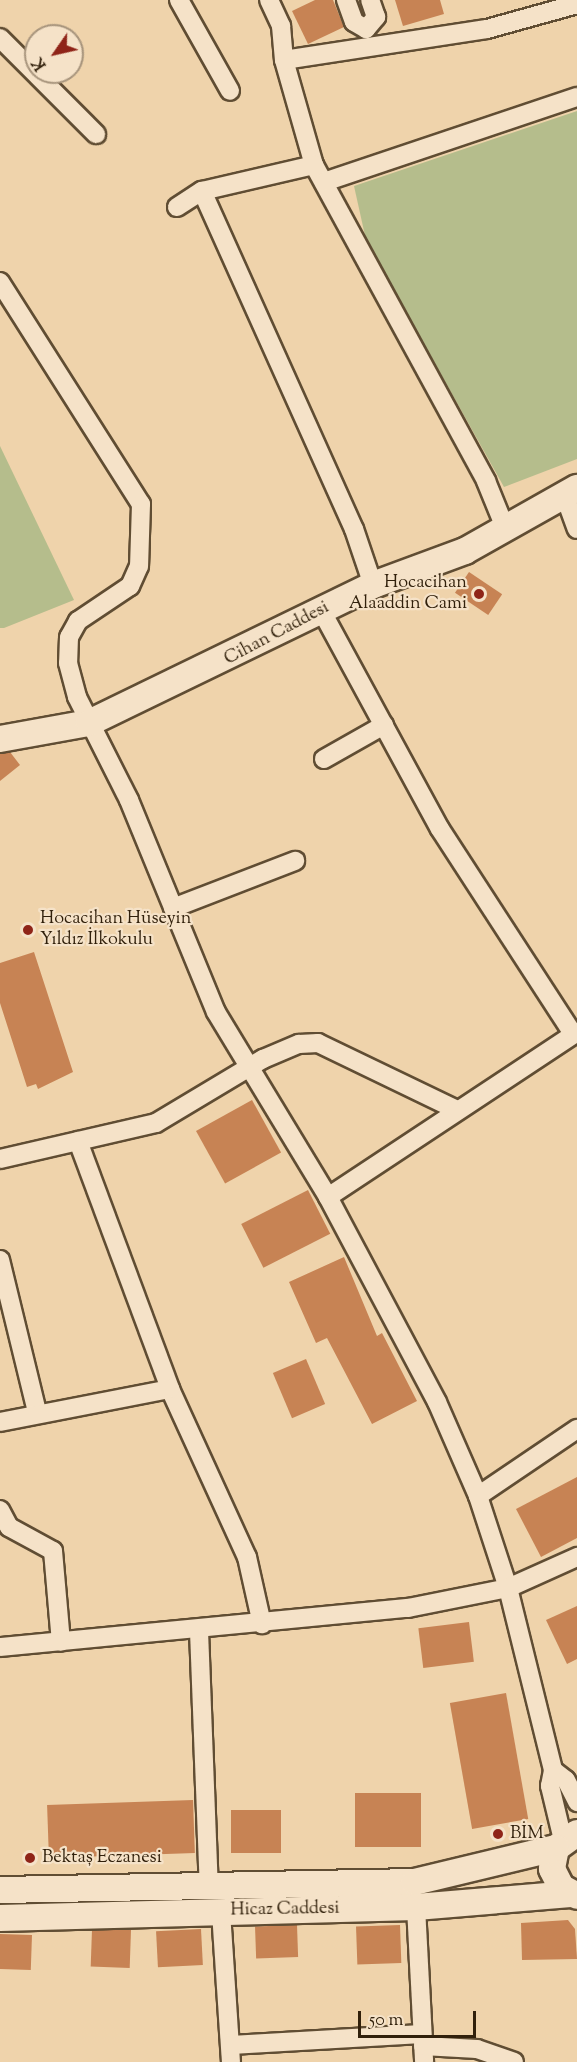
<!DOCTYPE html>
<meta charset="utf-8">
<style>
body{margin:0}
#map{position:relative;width:577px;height:2062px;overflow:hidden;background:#efd3ab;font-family:"Sorts Mill Goudy",serif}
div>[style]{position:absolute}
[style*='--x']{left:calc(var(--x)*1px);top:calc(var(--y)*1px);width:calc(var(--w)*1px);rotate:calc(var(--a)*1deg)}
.green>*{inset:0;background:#b5bd8c}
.building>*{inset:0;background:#c78354;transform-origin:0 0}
.roads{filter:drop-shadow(2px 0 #604d33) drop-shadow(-2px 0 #604d33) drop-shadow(0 2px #604d33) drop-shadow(0 -2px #604d33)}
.street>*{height:18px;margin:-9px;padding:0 9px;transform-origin:9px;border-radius:9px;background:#f5e2c8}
.secondary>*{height:26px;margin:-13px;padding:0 13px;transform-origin:13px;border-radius:13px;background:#f5e2c8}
.dots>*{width:16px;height:16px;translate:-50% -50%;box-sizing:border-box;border:3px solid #f5e2c8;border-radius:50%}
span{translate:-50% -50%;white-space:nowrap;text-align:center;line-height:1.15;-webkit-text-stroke:4.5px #f5e2c8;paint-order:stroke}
.poi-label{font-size:18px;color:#31200b}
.right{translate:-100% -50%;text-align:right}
.left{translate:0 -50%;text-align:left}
.street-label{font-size:18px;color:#31200b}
.north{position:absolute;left:24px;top:24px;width:60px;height:60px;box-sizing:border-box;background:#f5e2c8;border:2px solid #a7947c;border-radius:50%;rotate:236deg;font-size:16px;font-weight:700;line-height:24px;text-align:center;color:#31200b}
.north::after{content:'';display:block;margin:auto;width:21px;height:27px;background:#8f2418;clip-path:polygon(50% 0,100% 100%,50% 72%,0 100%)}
.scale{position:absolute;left:358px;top:2011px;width:118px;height:27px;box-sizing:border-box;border:3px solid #31200b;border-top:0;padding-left:8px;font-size:18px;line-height:21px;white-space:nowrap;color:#31200b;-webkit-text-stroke:4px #f5e2c8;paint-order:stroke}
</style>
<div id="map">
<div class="green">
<div style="clip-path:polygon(577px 111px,577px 459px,504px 487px,366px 240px,354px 186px)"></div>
<div style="clip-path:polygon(0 446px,74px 600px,4px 628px,0 628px)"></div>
</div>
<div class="building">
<div style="clip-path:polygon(315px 0,333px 0,344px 27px,308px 44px,292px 11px)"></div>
<div style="clip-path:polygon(395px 0,440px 0,444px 14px,403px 26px)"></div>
<div style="left:469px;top:572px;width:40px;height:25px;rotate:34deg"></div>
<div style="clip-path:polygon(10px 752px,20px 765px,0 781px,0 754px)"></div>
<div style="clip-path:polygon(34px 952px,73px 1072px,38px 1089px,36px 1084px,27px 1087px,0 1003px,0 963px)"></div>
<div style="left:252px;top:1100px;width:60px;height:64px;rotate:61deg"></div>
<div style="left:308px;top:1190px;width:49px;height:75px;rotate:63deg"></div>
<div style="clip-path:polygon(344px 1257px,377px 1336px,382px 1333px,417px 1401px,372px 1424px,327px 1338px,316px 1343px,289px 1282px)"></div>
<div style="left:306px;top:1359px;width:49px;height:36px;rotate:67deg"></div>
<div style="clip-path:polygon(577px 1477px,577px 1538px,541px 1557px,516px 1509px)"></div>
<div style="clip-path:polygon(577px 1606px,577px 1659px,567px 1664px,546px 1620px)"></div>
<div style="left:469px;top:1622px;width:40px;height:51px;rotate:83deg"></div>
<div style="left:506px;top:1693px;width:128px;height:57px;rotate:80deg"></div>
<div style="left:421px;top:1793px;width:54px;height:66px;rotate:90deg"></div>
<div style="left:193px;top:1800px;width:53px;height:146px;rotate:88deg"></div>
<div style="left:281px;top:1810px;width:43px;height:50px;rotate:90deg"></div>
<div style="clip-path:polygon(568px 1920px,575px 1929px,577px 1959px,522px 1960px,521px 1923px)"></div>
<div style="left:297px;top:1925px;width:32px;height:42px;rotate:88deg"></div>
<div style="left:400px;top:1925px;width:38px;height:44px;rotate:88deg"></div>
<div style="left:201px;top:1929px;width:36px;height:45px;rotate:87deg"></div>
<div style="left:131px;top:1930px;width:38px;height:39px;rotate:92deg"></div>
<div style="left:32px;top:1935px;width:35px;height:32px;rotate:92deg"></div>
</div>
<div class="roads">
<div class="street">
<div style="--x:179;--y:0;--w:104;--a:60.7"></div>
<div style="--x:269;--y:0;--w:29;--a:65"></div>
<div style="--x:281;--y:26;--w:34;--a:85"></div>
<div style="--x:284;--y:60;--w:109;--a:74.1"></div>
<div style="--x:314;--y:165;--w:360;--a:61.4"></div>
<div style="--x:486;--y:481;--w:53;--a:67.8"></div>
<div style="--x:346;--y:0;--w:23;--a:70"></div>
<div style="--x:354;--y:22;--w:14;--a:30"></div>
<div style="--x:366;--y:29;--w:16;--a:-50"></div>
<div style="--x:376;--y:17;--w:18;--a:-109"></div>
<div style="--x:0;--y:38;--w:136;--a:45"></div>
<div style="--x:284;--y:60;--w:205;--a:-8.7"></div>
<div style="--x:487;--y:29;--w:93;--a:-15.5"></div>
<div style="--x:324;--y:182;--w:267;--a:-18.6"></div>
<div style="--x:202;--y:191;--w:371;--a:65.8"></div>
<div style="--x:354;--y:529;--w:59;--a:71.3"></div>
<div style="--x:177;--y:207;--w:30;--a:-33"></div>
<div style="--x:202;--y:191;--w:115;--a:-13.1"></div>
<div style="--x:0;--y:282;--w:263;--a:57.6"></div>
<div style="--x:141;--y:504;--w:62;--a:91.8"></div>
<div style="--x:139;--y:566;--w:22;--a:114"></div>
<div style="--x:130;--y:586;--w:63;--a:146.1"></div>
<div style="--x:78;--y:621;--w:18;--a:119"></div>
<div style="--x:69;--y:637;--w:26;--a:92"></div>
<div style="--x:68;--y:663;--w:35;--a:75"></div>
<div style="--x:77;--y:697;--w:115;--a:63.2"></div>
<div style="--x:129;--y:800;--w:229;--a:67.7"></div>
<div style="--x:216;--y:1012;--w:216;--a:58.8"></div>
<div style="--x:328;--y:1197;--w:232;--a:62"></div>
<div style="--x:437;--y:1402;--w:103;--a:66.4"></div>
<div style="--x:478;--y:1496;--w:97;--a:71.9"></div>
<div style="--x:508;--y:1588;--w:187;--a:76.1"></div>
<div style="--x:564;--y:494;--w:37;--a:70"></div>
<div style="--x:321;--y:610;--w:249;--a:61.5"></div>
<div style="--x:440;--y:829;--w:244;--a:57"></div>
<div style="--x:324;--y:759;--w:69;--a:-29.5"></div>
<div style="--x:173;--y:908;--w:131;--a:-21.1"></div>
<div style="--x:78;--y:1141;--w:265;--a:69.6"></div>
<div style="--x:170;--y:1389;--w:185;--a:65.4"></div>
<div style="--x:247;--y:1557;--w:69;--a:77.4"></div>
<div style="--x:0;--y:1159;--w:160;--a:-13"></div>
<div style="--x:156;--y:1123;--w:125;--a:-30.9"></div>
<div style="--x:263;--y:1059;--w:39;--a:-23"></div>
<div style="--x:299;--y:1044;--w:19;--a:-3"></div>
<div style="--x:318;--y:1043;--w:154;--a:25.7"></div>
<div style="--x:328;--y:1197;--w:299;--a:-33.5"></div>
<div style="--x:0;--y:1260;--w:156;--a:76.3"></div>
<div style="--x:0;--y:1422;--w:173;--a:-11"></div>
<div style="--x:478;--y:1496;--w:120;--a:-34.1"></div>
<div style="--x:0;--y:1510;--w:19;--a:62"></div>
<div style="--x:9;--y:1527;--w:50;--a:28.6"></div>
<div style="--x:53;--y:1551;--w:91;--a:85"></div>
<div style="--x:199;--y:1631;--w:255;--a:87.8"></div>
<div style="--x:0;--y:1647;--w:410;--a:-5.5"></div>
<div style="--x:408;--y:1608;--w:102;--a:-11.3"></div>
<div style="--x:508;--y:1588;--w:76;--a:-24.2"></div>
<div style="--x:563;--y:1840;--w:56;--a:-103.5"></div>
<div style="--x:550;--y:1786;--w:16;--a:-79"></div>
<div style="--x:553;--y:1770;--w:16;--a:38"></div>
<div style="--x:566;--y:1780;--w:25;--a:63"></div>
<div style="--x:416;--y:1907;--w:155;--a:87"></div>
<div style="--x:221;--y:1912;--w:150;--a:86.2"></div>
<div style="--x:231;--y:2045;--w:191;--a:-3.3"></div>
<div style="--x:423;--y:2046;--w:54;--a:3.2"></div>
<div style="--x:477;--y:2049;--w:39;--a:19"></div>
</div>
<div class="secondary">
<div style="--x:0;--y:739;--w:90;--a:-10.2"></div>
<div style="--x:89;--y:723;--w:316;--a:-25.9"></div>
<div style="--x:373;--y:585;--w:98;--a:-20.3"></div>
<div style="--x:465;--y:551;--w:129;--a:-29.4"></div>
<div style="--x:577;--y:1833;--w:26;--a:144"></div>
<div style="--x:556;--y:1848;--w:21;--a:101"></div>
<div style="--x:552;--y:1869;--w:20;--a:63"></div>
<div style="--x:561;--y:1887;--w:18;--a:29"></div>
<div style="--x:0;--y:1890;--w:414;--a:-1.1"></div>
<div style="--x:414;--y:1882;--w:146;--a:-13.5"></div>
<div style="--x:0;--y:1918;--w:416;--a:-1.5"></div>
<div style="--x:416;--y:1907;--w:155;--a:-4.8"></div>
</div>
</div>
<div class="dots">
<div style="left:479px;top:594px;background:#8f2418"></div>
<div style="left:28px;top:930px;background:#8f2418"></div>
<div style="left:498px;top:1834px;background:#8f2418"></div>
<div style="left:30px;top:1858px;background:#8f2418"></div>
</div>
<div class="poi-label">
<span class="right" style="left:467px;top:594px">Hocacihan<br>Alaaddin Cami</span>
<span class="left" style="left:40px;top:930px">Hocacihan Hüseyin<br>Yıldız İlkokulu</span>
<span class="left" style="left:510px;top:1834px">BİM</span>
<span class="left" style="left:42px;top:1858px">Bektaş Eczanesi</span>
</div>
<div class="street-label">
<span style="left:277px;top:634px;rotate:-28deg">Cihan Caddesi</span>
<span style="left:285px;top:1910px;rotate:-1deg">Hicaz Caddesi</span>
</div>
<div class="north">K</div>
<div class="scale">50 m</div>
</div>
